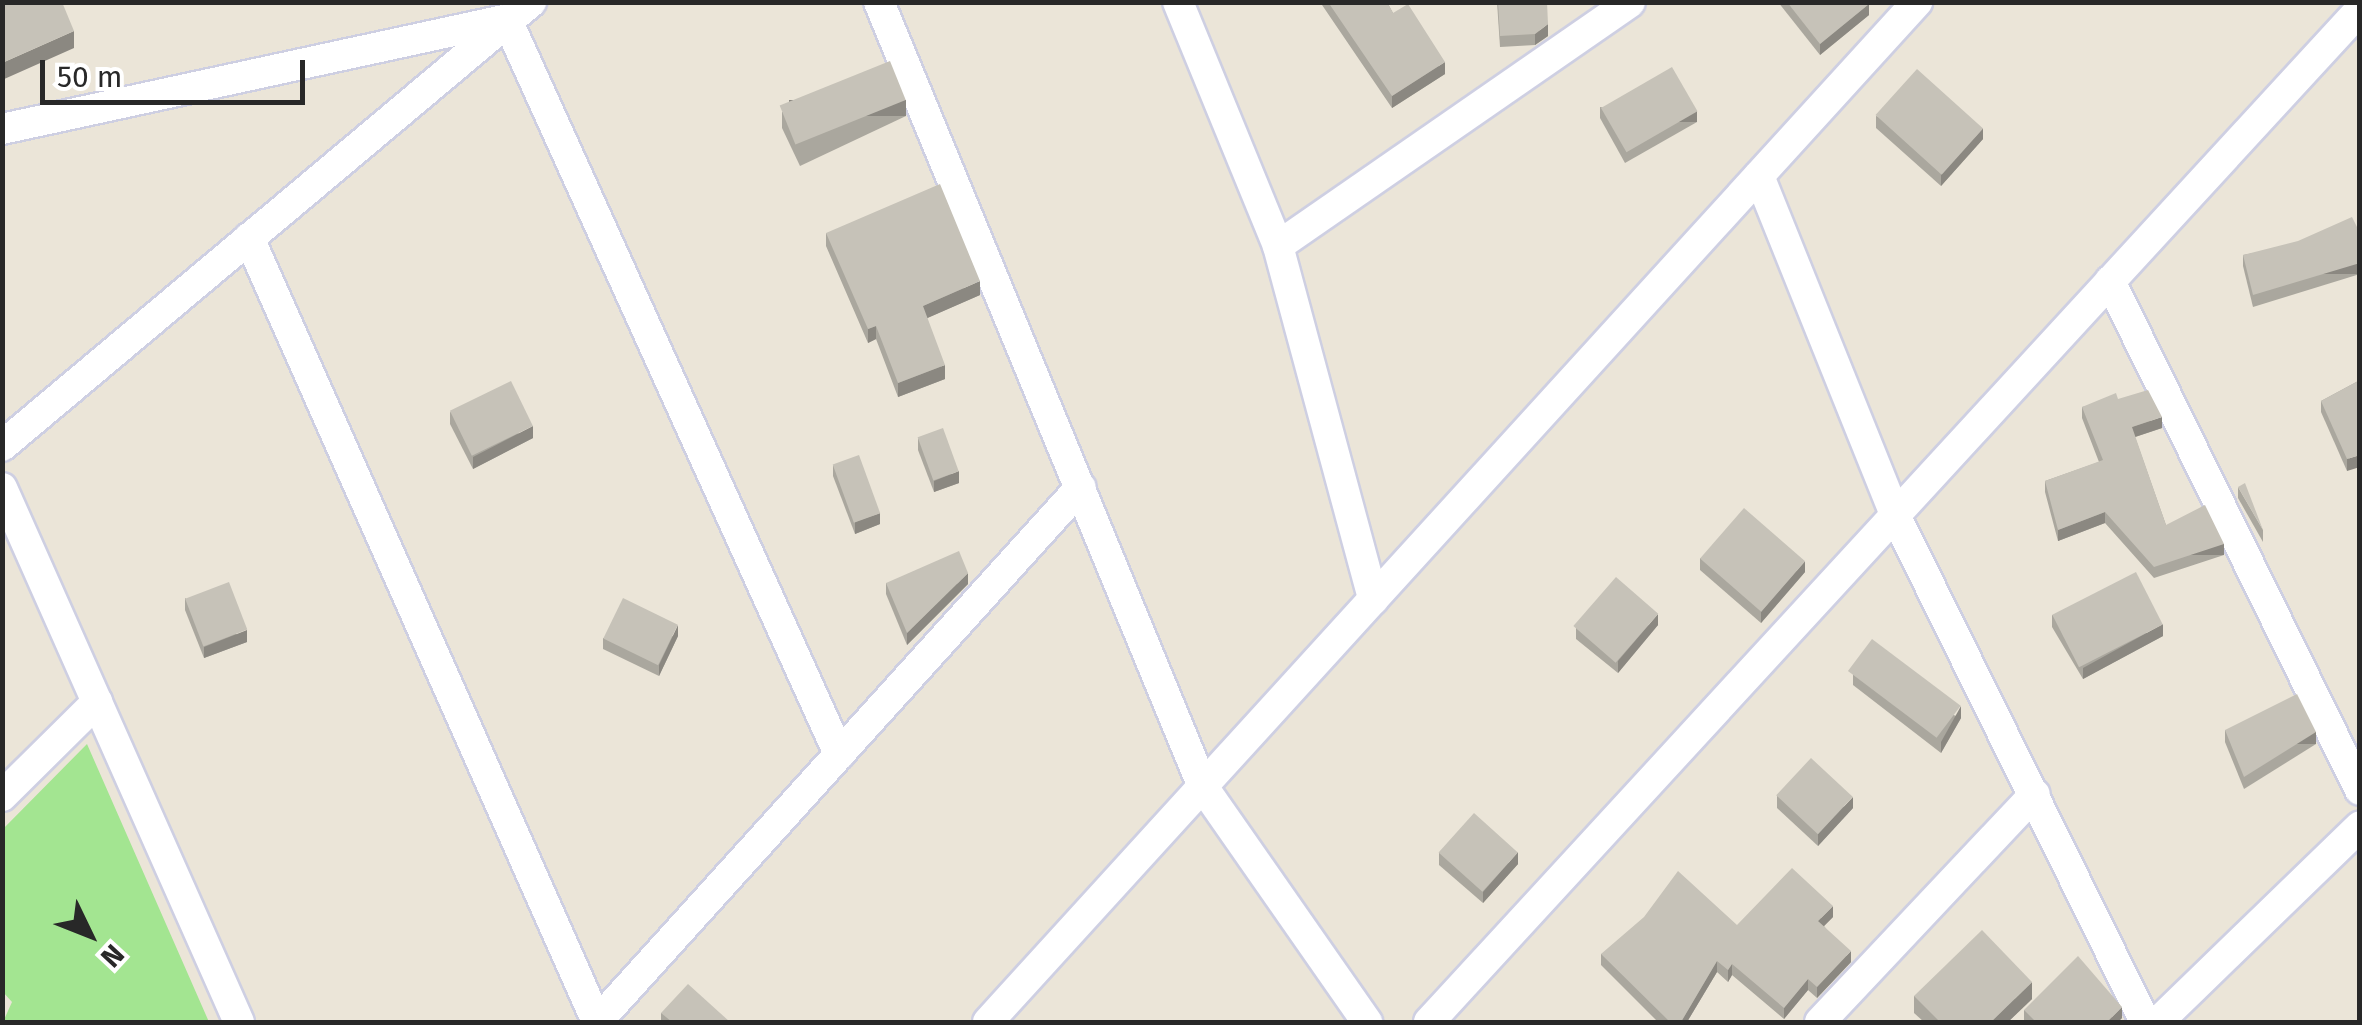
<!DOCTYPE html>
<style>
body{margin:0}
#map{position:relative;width:2362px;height:1025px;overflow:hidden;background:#ebe5d8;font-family:"Fira Sans",sans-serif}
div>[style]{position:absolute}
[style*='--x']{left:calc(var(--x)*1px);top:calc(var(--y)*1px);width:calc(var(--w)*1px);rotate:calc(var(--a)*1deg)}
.green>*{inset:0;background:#a3e591}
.roads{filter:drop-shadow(2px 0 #cecfe2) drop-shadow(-2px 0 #cecfe2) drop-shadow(0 2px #cecfe2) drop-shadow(0 -2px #cecfe2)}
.street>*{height:30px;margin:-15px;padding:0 15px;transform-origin:15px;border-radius:15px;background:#fff}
.wall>*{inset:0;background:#aaa79e}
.shaded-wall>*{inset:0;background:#8b8881;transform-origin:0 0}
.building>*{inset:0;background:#c6c2b8;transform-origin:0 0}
span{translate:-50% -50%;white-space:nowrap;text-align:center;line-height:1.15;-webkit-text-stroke:8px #fff;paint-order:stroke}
.frame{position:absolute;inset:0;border:5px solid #282828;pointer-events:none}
.north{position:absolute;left:40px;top:885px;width:100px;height:100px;-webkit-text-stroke:8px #fff;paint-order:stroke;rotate:133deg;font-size:28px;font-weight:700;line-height:40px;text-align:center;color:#282828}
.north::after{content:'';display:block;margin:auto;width:35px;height:45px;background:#282828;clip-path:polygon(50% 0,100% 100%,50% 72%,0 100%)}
.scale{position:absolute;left:40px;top:60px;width:265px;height:45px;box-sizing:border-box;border:5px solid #282828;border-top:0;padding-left:12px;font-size:30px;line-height:35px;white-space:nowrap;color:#282828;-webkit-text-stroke:8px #fff;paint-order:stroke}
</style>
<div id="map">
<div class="green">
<div style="clip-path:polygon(87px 744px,209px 1022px,3px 1022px,12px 1002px,3px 992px,3px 829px)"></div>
</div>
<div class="roads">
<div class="street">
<div style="--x:879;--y:2;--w:849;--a:67.57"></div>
<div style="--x:1203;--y:787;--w:287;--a:55.1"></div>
<div style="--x:1178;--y:2;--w:264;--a:67.7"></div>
<div style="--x:1278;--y:246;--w:366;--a:74.9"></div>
<div style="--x:507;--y:20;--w:806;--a:65.66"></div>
<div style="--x:2;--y:129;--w:514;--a:-12.25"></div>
<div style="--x:1759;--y:176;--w:365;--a:68.1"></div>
<div style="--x:1895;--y:515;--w:565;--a:63.75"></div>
<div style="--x:249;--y:238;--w:858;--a:66.06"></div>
<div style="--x:1278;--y:246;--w:428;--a:-34.7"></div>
<div style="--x:2110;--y:281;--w:567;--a:63.84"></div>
<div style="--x:2;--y:446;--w:691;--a:-40.01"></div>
<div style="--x:2;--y:488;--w:584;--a:66.07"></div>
<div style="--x:2;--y:796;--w:134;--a:-44.7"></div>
<div style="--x:597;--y:1022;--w:721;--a:-47.87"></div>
<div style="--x:988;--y:1022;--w:1380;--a:-47.67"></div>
<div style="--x:1429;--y:1022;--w:1375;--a:-47.39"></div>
<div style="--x:1820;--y:1022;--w:313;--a:-46.7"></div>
<div style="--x:2158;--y:1022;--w:281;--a:-44.1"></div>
</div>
</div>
<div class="wall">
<div style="clip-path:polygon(1320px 2px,1387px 2px,1393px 13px,1445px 74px,1392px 108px)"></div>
<div style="clip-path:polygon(1497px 2px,1548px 36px,1535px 45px,1500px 47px)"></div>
<div style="clip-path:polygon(1778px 2px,1868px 2px,1869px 15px,1820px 55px)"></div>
<div style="clip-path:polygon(1600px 107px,1697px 122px,1625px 163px,1600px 118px)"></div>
<div style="clip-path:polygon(782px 112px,906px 116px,800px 166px,782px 128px)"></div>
<div style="clip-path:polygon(1876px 116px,1983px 139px,1941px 186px,1876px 128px)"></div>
<div style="clip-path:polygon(826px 233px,980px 295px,927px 318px,945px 379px,898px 397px,876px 339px,868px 343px,826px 246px)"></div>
<div style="clip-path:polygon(2360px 233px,2360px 274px,2253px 307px,2243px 266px,2243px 255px)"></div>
<div style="clip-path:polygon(2360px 380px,2347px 471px,2321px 412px,2321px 401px)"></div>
<div style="clip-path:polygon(2118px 399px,2162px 428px,2135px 437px,2166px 525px,2224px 555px,2154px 578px,2105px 523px,2058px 541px,2045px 492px,2045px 481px,2099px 462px,2082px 418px,2082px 407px)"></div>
<div style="clip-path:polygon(450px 412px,533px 438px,473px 469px,450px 424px)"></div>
<div style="clip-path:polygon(918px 438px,959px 483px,934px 492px,918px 450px)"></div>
<div style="clip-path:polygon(833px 465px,880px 524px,855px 534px,833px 476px)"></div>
<div style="clip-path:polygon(2238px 487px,2263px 530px,2263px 542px,2238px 498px)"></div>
<div style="clip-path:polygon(1700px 558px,1805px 572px,1761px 623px,1700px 570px)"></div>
<div style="clip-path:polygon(886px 583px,968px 584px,907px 645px,886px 594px)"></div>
<div style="clip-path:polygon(185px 598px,247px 642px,204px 658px,185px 610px)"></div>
<div style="clip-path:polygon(2052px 615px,2163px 636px,2083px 679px,2052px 627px)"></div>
<div style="clip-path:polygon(1658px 625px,1618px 673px,1576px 639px,1576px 628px)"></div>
<div style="clip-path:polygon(678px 636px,659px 676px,603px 649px,603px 638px)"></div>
<div style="clip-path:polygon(1853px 674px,1961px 718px,1941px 753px,1853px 685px)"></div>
<div style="clip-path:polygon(2225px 730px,2316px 744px,2244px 789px,2225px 742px)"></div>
<div style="clip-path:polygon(1777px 796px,1853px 808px,1818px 846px,1777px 808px)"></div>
<div style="clip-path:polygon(1439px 853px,1518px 864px,1483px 903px,1439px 865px)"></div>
<div style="clip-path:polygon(1833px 917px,1824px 926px,1851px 962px,1817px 998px,1808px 990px,1784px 1019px,1732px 975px,1728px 982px,1717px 972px,1687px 1022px,1658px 1022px,1601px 965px,1601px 954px,1737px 925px)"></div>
<div style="clip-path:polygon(1914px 996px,2032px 999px,2008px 1022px,1924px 1022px,1914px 1013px)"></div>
<div style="clip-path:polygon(2024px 1010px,2122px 1018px,2118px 1022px,2024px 1022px)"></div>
<div style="clip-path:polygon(661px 1013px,730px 1022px,661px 1022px)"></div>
</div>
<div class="shaded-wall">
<div style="clip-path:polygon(1869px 4px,1869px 15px,1820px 55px,1820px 44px)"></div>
<div style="clip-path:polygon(1548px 24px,1548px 36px,1535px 45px,1535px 34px)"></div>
<div style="clip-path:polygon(74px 31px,74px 48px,2px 80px,2px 63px)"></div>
<div style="clip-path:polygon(1445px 62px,1445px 74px,1392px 108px,1392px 96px)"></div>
<div style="left:906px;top:100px;width:16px;height:117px;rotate:90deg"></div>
<div style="left:1697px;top:111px;width:11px;height:83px;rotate:90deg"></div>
<div style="clip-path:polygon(1983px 128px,1983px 139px,1941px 186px,1941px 174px)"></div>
<div style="left:2360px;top:263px;width:11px;height:112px;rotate:90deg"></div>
<div style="clip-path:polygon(980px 281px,980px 295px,923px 320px,923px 306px)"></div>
<div style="clip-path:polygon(876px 326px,876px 339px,868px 343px,868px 329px)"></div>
<div style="clip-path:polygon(945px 365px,945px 379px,898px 397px,898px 383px)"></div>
<div style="clip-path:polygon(2162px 417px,2162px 428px,2132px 438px,2132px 427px)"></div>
<div style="clip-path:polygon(533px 426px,533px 438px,473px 469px,473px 457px)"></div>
<div style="clip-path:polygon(2360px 455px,2360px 467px,2347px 471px,2347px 459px)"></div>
<div style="clip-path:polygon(959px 471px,959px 483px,934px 492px,934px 481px)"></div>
<div style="clip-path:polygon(2105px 512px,2105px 523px,2058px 541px,2058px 530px)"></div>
<div style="clip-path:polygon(880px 513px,880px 524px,855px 534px,855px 522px)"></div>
<div style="left:2224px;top:544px;width:11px;height:74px;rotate:90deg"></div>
<div style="clip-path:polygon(1805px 561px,1805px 572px,1761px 623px,1761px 612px)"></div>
<div style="clip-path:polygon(968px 573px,968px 584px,907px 645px,907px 633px)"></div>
<div style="clip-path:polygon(1658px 614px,1658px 625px,1618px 673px,1618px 661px)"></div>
<div style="clip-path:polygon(2163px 624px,2163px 636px,2083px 679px,2083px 668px)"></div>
<div style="clip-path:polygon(678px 625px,678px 636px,659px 676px,659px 665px)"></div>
<div style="clip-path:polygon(247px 630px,247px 642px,204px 658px,204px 647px)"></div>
<div style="clip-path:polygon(1961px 706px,1961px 718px,1941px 753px,1941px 742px)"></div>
<div style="left:2316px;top:732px;width:12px;height:85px;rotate:90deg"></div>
<div style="clip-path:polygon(1853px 797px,1853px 808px,1818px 846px,1818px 834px)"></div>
<div style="clip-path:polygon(1518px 852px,1518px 864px,1483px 903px,1483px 892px)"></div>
<div style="clip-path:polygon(1833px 906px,1833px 917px,1818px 932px,1818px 921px)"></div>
<div style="clip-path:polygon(1851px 951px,1851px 962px,1817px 998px,1817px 987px)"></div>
<div style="clip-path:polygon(1717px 961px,1717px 972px,1687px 1022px,1681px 1022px)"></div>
<div style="clip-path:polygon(1732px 964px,1732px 975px,1728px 982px,1728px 970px)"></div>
<div style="clip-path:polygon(1808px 979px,1808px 990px,1784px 1019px,1784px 1008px)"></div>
<div style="clip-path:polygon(2032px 982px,2032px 999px,2008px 1022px,1991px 1022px)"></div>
<div style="clip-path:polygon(2122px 1007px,2122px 1018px,2118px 1022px,2107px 1022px)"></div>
</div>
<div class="building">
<div style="clip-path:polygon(2px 2px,62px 2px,74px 31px,2px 63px)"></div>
<div style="clip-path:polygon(1328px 2px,1387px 2px,1393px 13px,1408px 4px,1445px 62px,1392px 96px)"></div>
<div style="clip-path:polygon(1498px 2px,1547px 2px,1548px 24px,1535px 34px,1500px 36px)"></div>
<div style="clip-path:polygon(1787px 2px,1868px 2px,1869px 4px,1820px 44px)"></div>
<div style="left:890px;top:61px;width:42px;height:119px;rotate:68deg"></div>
<div style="left:1672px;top:67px;width:51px;height:82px;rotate:60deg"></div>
<div style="left:1917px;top:69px;width:89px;height:62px;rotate:42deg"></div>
<div style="clip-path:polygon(940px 184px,980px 281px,923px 306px,945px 365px,898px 383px,876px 326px,868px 329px,826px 233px)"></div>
<div style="clip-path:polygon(2352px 217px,2360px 233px,2360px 263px,2253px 295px,2243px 255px,2298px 241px)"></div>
<div style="clip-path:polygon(2360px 380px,2360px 455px,2347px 459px,2321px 401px)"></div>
<div style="left:511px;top:381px;width:50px;height:68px;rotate:64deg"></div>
<div style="clip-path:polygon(2148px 390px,2162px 417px,2132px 427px,2166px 525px,2205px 505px,2224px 544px,2154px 567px,2105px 512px,2058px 530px,2045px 481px,2103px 460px,2082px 407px,2116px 393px,2118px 399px)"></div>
<div style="left:943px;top:428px;width:46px;height:27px;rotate:70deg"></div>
<div style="left:859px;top:455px;width:62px;height:28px;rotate:70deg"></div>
<div style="clip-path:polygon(2245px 483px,2263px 530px,2238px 487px)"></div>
<div style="left:1744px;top:508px;width:81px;height:67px;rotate:41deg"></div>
<div style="clip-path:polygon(959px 551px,968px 573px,907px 633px,886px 583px)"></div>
<div style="left:2136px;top:572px;width:59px;height:94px;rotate:63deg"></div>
<div style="left:1616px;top:577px;width:56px;height:65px;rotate:41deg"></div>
<div style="left:229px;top:582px;width:51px;height:47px;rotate:69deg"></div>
<div style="left:623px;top:598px;width:61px;height:45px;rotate:26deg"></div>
<div style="left:1872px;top:639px;width:111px;height:40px;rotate:37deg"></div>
<div style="clip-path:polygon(2297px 694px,2316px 732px,2244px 777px,2225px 730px)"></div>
<div style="left:1811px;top:758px;width:57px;height:51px;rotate:43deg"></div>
<div style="left:1474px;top:813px;width:59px;height:53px;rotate:42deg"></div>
<div style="clip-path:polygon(1792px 868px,1833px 906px,1818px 921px,1851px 951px,1817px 987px,1808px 979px,1784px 1008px,1732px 964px,1728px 970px,1717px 961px,1681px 1022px,1670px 1022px,1601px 954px,1644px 917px,1678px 871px,1737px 925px)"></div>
<div style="clip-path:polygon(1982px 930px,2032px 982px,1991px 1022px,1940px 1022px,1914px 996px)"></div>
<div style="clip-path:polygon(2078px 956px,2122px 1007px,2107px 1022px,2036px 1022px,2024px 1010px)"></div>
<div style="clip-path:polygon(688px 984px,730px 1022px,672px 1022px,661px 1013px)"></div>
</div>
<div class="frame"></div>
<div class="north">N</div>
<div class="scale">50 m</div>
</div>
